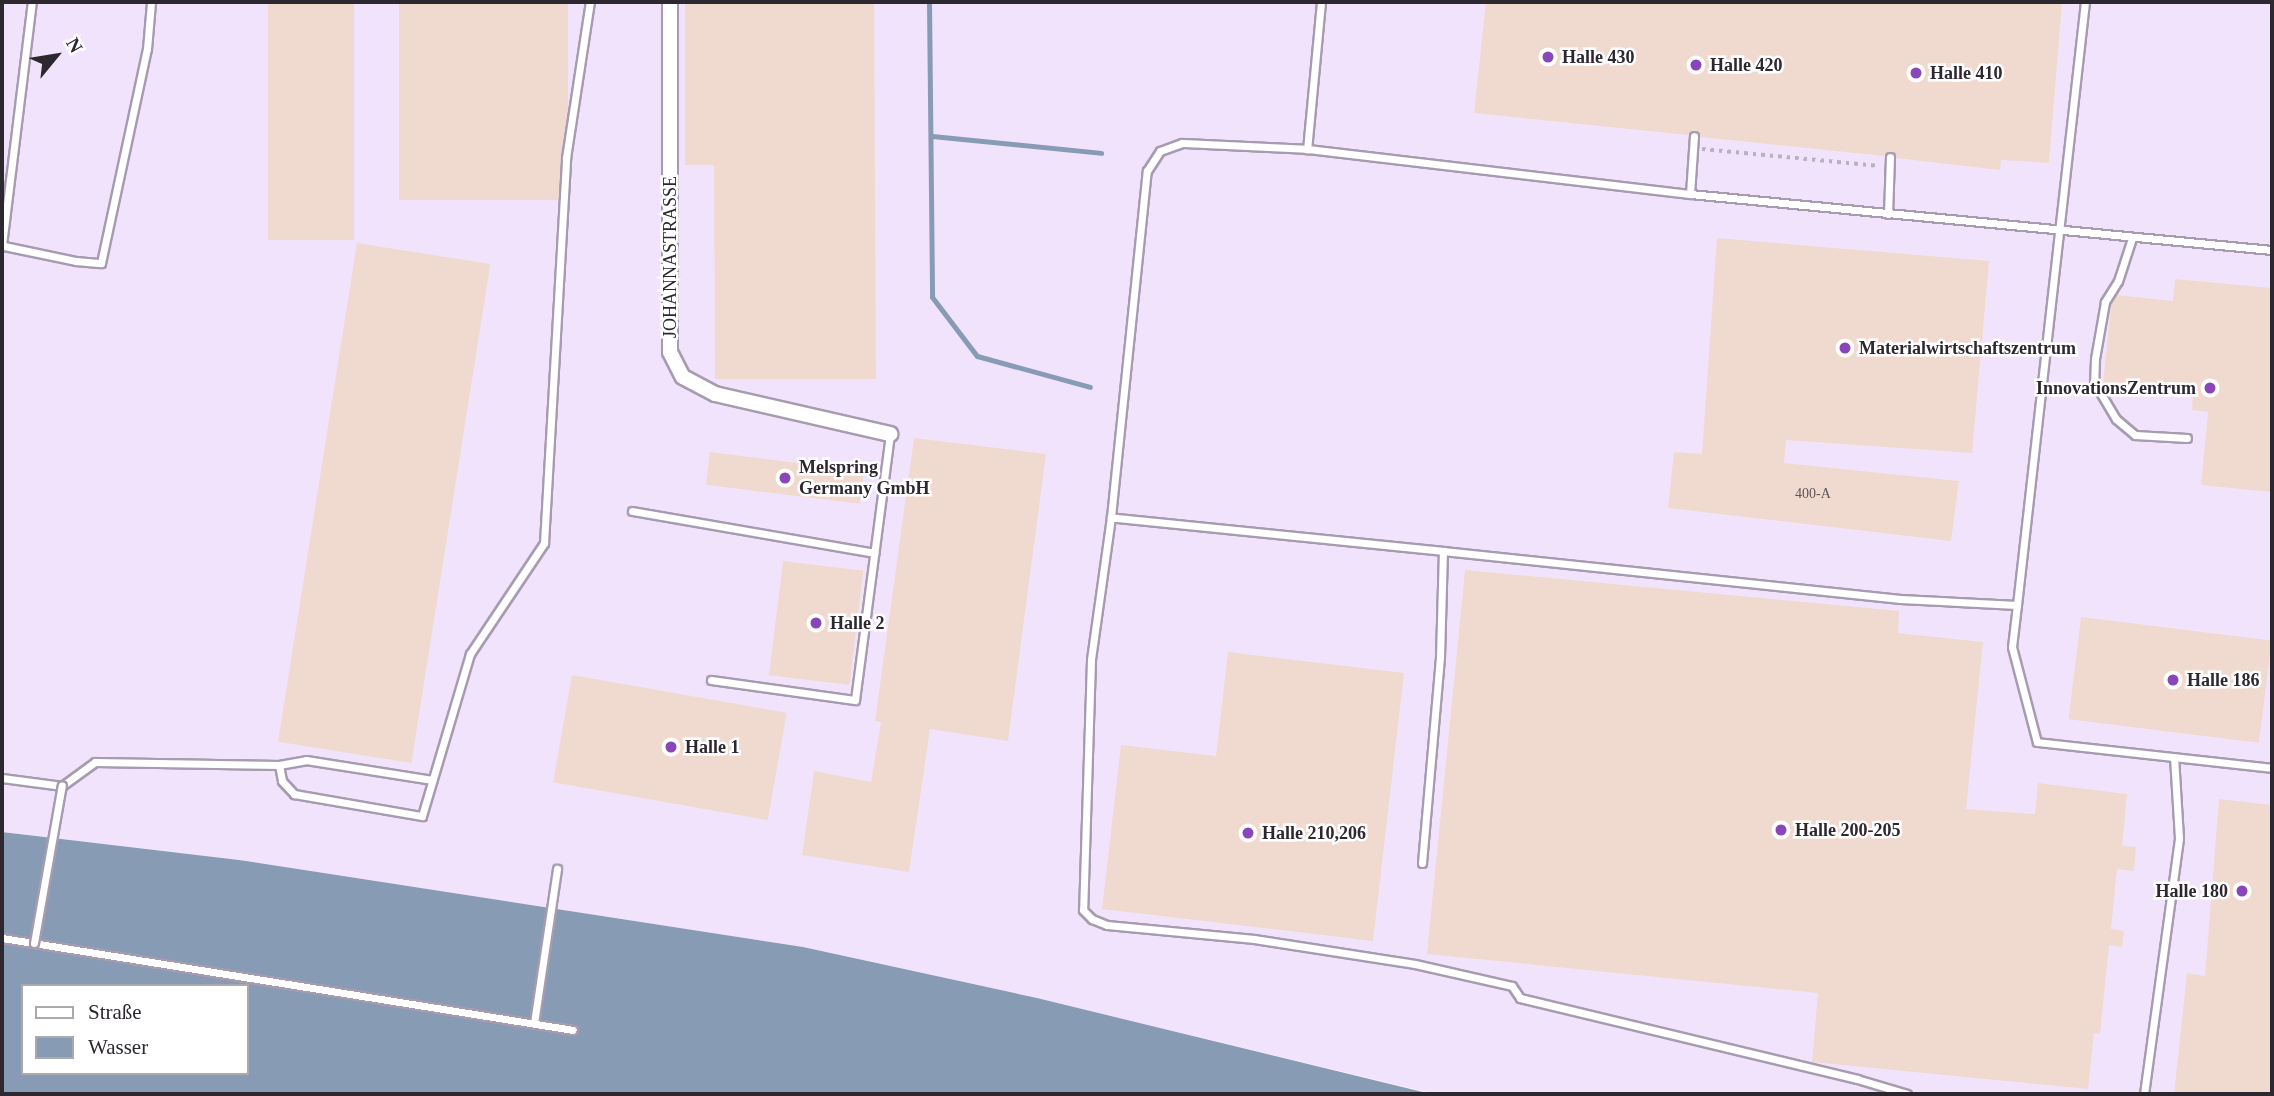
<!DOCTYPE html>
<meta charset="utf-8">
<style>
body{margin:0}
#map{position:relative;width:2274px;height:1096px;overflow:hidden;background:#faf3ff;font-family:Georgia,serif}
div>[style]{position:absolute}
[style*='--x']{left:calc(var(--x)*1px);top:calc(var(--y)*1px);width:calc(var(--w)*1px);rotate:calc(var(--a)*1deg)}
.built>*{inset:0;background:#f2e3fd}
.water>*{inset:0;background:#889bb4}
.stream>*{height:5px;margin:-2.5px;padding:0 2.5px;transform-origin:2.5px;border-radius:2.5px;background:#889bb4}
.building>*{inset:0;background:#f0dacf;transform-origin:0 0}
.path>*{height:3.5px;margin-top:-1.75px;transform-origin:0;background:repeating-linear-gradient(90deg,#b8b2bd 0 3.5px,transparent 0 8.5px)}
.roads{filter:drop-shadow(2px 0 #a79caf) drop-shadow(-2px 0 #a79caf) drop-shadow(0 2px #a79caf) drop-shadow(0 -2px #a79caf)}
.lane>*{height:7px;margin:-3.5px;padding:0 3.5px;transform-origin:3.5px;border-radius:3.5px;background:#fff}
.street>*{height:14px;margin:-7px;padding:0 7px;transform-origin:7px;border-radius:7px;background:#fff}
.bridges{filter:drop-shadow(2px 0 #a79caf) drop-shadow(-2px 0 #a79caf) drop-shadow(0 2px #a79caf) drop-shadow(0 -2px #a79caf)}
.lane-bridge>*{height:7px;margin:-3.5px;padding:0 3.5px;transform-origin:3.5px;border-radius:3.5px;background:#fff}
.dots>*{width:19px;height:19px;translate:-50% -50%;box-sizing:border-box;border:4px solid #fff;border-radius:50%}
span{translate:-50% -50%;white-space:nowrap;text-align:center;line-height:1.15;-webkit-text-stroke:5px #fff;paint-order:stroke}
.number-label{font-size:14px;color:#5e5458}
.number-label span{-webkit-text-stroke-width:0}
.poi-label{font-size:18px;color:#2d2830;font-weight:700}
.left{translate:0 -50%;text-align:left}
.right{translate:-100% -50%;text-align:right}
.street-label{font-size:18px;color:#2d2830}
.frame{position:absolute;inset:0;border:4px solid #2d2830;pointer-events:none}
.legend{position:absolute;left:21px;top:984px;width:228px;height:91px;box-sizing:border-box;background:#fff;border:2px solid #aba9ac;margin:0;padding:9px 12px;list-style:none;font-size:21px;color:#2d2830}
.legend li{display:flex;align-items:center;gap:14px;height:35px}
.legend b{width:35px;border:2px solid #aba9ac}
.north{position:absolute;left:21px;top:21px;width:70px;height:70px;-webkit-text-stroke:5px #fff;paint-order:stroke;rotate:60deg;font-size:19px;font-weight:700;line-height:28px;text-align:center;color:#2d2830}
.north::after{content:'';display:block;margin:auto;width:24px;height:32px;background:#2d2830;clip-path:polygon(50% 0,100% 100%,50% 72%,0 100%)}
</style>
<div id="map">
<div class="built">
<div style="clip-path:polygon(2px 2px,2272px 2px,2272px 1094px,1435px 1094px,1037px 998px,803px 947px,239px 860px,2px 832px)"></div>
</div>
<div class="water">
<div style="clip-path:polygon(evenodd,2px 832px,239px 860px,803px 947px,1037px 998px,1431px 1094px,2px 1094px,2px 832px,23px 986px,247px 986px,247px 1073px,23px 1073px,23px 986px)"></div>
</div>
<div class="stream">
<div style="--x:929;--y:2;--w:295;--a:89.4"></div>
<div style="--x:932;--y:297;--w:74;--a:52.7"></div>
<div style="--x:977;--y:356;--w:117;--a:15.3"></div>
<div style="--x:932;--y:136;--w:170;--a:5.7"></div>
</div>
<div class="building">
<div style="left:268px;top:2px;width:86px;height:238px"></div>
<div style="left:399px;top:2px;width:169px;height:198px"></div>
<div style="clip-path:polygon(685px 2px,874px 2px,876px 379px,715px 379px,714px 165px,685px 165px)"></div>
<div style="clip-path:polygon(1486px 2px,2062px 2px,2049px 163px,2001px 160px,2000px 170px,1896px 158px,1891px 151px,1884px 156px,1700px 137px,1695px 130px,1688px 135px,1474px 113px)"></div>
<div style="clip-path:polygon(1717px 238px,1989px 261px,1972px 453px,1786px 440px,1784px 463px,1959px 481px,1951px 541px,1668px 508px,1674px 452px,1702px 454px)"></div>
<div style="left:357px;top:243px;width:135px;height:505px;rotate:9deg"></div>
<div style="clip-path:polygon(2175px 279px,2272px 288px,2272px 492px,2201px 485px,2208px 412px,2192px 410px,2193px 393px,2103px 384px,2111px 305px,2116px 295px,2173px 301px)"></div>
<div style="clip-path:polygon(914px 438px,1046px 454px,1008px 741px,930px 729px,909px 872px,802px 855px,814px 771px,871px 782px,881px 722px,875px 721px)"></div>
<div style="left:710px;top:452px;width:155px;height:33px;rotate:7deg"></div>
<div style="left:783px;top:561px;width:81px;height:115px;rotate:7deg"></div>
<div style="clip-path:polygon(1465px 570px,1899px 611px,1898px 633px,1983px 642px,1966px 809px,2035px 814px,2038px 783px,2127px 794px,2122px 846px,2136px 847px,2134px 871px,2117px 869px,2111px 929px,2124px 931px,2122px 947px,2109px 945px,2100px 1034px,2094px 1033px,2088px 1089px,1812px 1062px,1818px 993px,1427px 954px)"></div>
<div style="left:2081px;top:617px;width:192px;height:103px;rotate:7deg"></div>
<div style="clip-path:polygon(1228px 652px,1404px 673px,1373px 941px,1102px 909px,1121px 745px,1216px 756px)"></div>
<div style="left:572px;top:675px;width:218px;height:109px;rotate:10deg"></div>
<div style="clip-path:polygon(2219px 799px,2272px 805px,2272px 1094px,2174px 1094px,2187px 973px,2205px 976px)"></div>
</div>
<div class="path">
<div style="--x:1702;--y:149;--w:178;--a:5.5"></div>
</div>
<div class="roads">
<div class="lane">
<div style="--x:1321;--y:2;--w:148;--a:95.4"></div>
<div style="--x:1307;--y:149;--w:386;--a:6.7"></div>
<div style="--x:1690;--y:194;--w:585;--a:5.5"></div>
<div style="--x:1690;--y:194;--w:58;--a:-86.1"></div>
<div style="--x:1888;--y:214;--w:57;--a:-88"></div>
<div style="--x:2132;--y:238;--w:45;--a:108"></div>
<div style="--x:2118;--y:281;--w:25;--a:122"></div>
<div style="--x:2105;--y:302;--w:58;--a:100"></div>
<div style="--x:2095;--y:359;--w:23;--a:92"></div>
<div style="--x:2094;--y:382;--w:43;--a:59.3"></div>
<div style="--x:2116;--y:419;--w:25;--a:40"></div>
<div style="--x:2135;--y:435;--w:52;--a:3.3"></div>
<div style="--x:2;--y:245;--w:245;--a:-83"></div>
<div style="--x:4;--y:246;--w:74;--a:11.8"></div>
<div style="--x:76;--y:261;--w:25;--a:5"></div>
<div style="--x:101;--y:263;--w:219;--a:-77.9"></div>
<div style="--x:147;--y:49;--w:47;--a:-85.1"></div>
<div style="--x:632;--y:511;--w:246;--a:9.8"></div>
<div style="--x:1111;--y:517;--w:348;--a:-84.1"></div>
<div style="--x:1147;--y:171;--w:24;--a:-57"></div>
<div style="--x:1160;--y:151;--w:23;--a:-20"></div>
<div style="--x:1182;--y:143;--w:125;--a:2.7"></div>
<div style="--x:1443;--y:551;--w:460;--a:6"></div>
<div style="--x:1900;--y:599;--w:117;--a:2.9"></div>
<div style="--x:2017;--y:605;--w:607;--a:-83.57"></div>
<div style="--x:2017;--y:605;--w:42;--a:96.8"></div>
<div style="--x:2012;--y:647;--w:98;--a:75.3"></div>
<div style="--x:2037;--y:742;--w:236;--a:6.3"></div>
<div style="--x:711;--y:680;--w:145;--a:7.9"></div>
<div style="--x:855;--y:700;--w:268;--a:-82.5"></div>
<div style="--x:279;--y:765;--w:16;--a:79"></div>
<div style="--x:282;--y:781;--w:18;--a:47"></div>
<div style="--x:294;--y:794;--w:130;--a:9.8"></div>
<div style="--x:422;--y:816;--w:169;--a:-73.5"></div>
<div style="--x:470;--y:654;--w:133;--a:-56.3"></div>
<div style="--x:544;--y:543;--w:386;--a:-86.7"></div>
<div style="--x:566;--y:158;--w:158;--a:-81.3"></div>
<div style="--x:2;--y:778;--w:61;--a:7.6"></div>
<div style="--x:62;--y:786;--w:41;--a:-36"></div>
<div style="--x:95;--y:762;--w:184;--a:0.9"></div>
<div style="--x:279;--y:765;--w:27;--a:-10"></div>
<div style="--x:306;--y:760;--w:128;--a:9"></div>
<div style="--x:1422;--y:863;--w:207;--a:-85"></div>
<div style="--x:1440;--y:657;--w:106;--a:-88.4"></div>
<div style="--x:1443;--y:551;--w:334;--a:-174.2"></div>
<div style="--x:1111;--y:517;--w:144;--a:98"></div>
<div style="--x:1091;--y:660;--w:250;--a:91.8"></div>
<div style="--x:1083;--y:910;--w:13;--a:45"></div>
<div style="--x:1092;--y:919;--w:16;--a:22"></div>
<div style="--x:1107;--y:925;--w:148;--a:5.4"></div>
<div style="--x:1254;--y:939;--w:163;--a:8.8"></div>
<div style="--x:1415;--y:964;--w:99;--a:12.8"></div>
<div style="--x:1512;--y:986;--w:14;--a:56"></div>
<div style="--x:1520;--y:998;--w:347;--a:13.5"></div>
<div style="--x:1857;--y:1079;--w:52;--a:16.7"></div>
<div style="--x:2;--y:938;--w:578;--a:9.15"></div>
<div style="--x:534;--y:1023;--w:156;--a:-81.5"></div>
<div style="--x:2144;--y:1094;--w:258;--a:-82.2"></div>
<div style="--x:2179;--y:838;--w:81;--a:-93.5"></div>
</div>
<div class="street">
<div style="--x:670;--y:2;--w:350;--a:90"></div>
<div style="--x:670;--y:352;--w:28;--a:63"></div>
<div style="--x:683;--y:377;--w:36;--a:28"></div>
<div style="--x:715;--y:394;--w:180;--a:12.9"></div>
</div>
</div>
<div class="bridges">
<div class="lane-bridge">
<div style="--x:34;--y:943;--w:160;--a:-80"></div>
</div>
</div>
<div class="dots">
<div style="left:1548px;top:57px;background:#8846ba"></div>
<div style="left:1696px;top:65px;background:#8846ba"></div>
<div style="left:1916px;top:73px;background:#8846ba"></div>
<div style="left:1845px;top:348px;background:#8846ba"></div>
<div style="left:2210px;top:388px;background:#8846ba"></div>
<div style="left:785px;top:478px;background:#8846ba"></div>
<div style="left:816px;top:623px;background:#8846ba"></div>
<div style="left:2173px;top:680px;background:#8846ba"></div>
<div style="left:671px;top:747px;background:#8846ba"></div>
<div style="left:1781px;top:830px;background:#8846ba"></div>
<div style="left:1248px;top:833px;background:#8846ba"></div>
<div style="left:2242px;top:891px;background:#8846ba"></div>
</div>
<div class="number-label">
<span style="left:1813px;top:494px">400-A</span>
</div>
<div class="poi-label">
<span class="left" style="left:1562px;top:57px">Halle 430</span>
<span class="left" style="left:1710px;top:65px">Halle 420</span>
<span class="left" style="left:1930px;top:73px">Halle 410</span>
<span class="left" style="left:1859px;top:348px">Materialwirtschaftszentrum</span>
<span class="right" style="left:2196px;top:388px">InnovationsZentrum</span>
<span class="left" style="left:799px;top:478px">Melspring<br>Germany GmbH</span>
<span class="left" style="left:830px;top:623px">Halle 2</span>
<span class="left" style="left:2187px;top:680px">Halle 186</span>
<span class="left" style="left:685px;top:747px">Halle 1</span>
<span class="left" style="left:1795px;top:830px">Halle 200-205</span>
<span class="left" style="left:1262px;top:833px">Halle 210,206</span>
<span class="right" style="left:2228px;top:891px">Halle 180</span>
</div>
<div class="street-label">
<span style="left:670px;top:257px;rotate:-90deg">JOHANNASTRASSE</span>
</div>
<div class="frame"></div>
<ul class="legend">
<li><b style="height:9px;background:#fff"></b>Straße</li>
<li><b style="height:19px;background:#889bb4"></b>Wasser</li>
</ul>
<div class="north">N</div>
</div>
